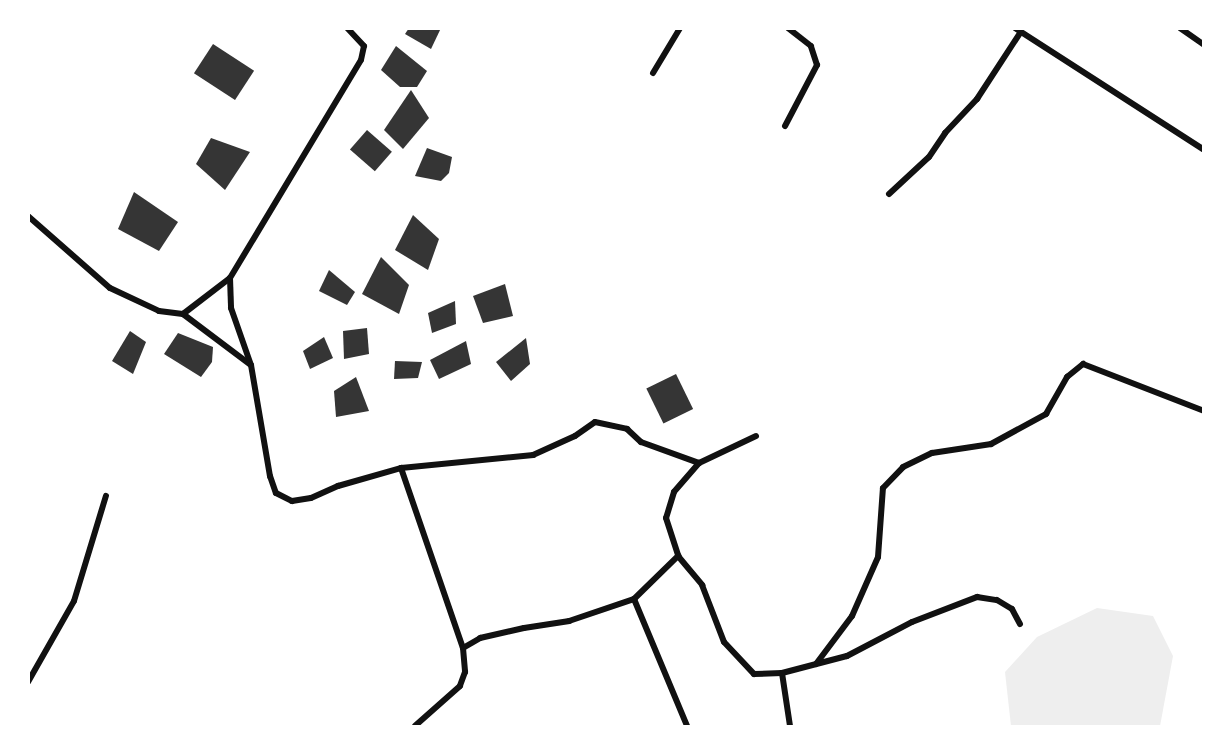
<!DOCTYPE html>
<style>
body{margin:0}
#map{position:relative;width:1232px;height:755px;overflow:hidden;background:#fff;font-family:"Alegreya Sans",sans-serif}
div>[style]{position:absolute}
[style*='--x']{left:calc(var(--x)*1px);top:calc(var(--y)*1px);width:calc(var(--w)*1px);rotate:calc(var(--a)*1deg)}
.green>*{inset:0;background:#eee}
.building>*{inset:0;background:#353535;transform-origin:0 0}
.minor>*{height:6px;margin:-3px;padding:0 3px;transform-origin:3px;border-radius:3px;background:#111}
span{translate:-50% -50%;white-space:nowrap;text-align:center;line-height:1.15;-webkit-text-stroke:5px #fff;paint-order:stroke}
.frame{position:absolute;inset:0;border:30px solid #fff;pointer-events:none}
</style>
<div id="map">
<div class="green">
<div style="clip-path:polygon(1097px 608px,1153px 616px,1173px 656px,1160px 726px,1011px 726px,1005px 672px,1037px 637px)"></div>
</div>
<div class="building">
<div style="clip-path:polygon(409px 28px,441px 28px,431px 49px,405px 34px)"></div>
<div style="left:213px;top:44px;width:49px;height:35px;rotate:33deg"></div>
<div style="clip-path:polygon(396px 46px,427px 71px,417px 87px,400px 87px,381px 70px)"></div>
<div style="clip-path:polygon(411px 90px,429px 118px,403px 149px,384px 130px)"></div>
<div style="left:367px;top:130px;width:33px;height:26px;rotate:41deg"></div>
<div style="clip-path:polygon(211px 138px,250px 152px,225px 190px,196px 164px)"></div>
<div style="clip-path:polygon(427px 148px,452px 157px,449px 173px,441px 181px,415px 176px)"></div>
<div style="clip-path:polygon(134px 192px,178px 222px,159px 251px,118px 229px)"></div>
<div style="clip-path:polygon(413px 215px,439px 239px,428px 270px,395px 250px)"></div>
<div style="clip-path:polygon(381px 257px,409px 285px,399px 314px,362px 294px)"></div>
<div style="clip-path:polygon(329px 270px,355px 292px,347px 305px,319px 291px)"></div>
<div style="clip-path:polygon(505px 284px,513px 316px,483px 323px,473px 296px)"></div>
<div style="clip-path:polygon(455px 301px,456px 324px,432px 333px,428px 313px)"></div>
<div style="clip-path:polygon(367px 328px,369px 354px,344px 359px,343px 331px)"></div>
<div style="clip-path:polygon(130px 331px,146px 342px,133px 374px,112px 361px)"></div>
<div style="clip-path:polygon(178px 333px,213px 347px,212px 362px,201px 377px,164px 354px)"></div>
<div style="clip-path:polygon(324px 337px,333px 358px,310px 369px,303px 351px)"></div>
<div style="clip-path:polygon(526px 338px,530px 364px,511px 381px,496px 362px)"></div>
<div style="clip-path:polygon(466px 341px,471px 364px,439px 379px,430px 360px)"></div>
<div style="clip-path:polygon(395px 361px,422px 362px,418px 378px,394px 379px)"></div>
<div style="left:676px;top:374px;width:39px;height:33px;rotate:64deg"></div>
<div style="clip-path:polygon(356px 377px,369px 411px,336px 417px,334px 391px)"></div>
</div>
<div class="minor">
<div style="--x:1015;--y:28;--w:225;--a:32.8"></div>
<div style="--x:1180;--y:28;--w:29;--a:35"></div>
<div style="--x:653;--y:73;--w:52;--a:-59"></div>
<div style="--x:785;--y:126;--w:69;--a:-62.3"></div>
<div style="--x:817;--y:65;--w:20;--a:-108"></div>
<div style="--x:811;--y:46;--w:29;--a:-142"></div>
<div style="--x:889;--y:194;--w:54;--a:-42.8"></div>
<div style="--x:929;--y:157;--w:29;--a:-56"></div>
<div style="--x:945;--y:133;--w:47;--a:-46.7"></div>
<div style="--x:977;--y:99;--w:79;--a:-56.9"></div>
<div style="--x:28;--y:216;--w:109;--a:41.3"></div>
<div style="--x:110;--y:288;--w:54;--a:25.1"></div>
<div style="--x:159;--y:311;--w:24;--a:7"></div>
<div style="--x:183;--y:314;--w:85;--a:36.9"></div>
<div style="--x:230;--y:278;--w:30;--a:88"></div>
<div style="--x:231;--y:308;--w:60;--a:70.7"></div>
<div style="--x:251;--y:365;--w:113;--a:80.3"></div>
<div style="--x:270;--y:476;--w:18;--a:71"></div>
<div style="--x:276;--y:493;--w:18;--a:27"></div>
<div style="--x:292;--y:501;--w:19;--a:-9"></div>
<div style="--x:311;--y:498;--w:30;--a:-24"></div>
<div style="--x:338;--y:486;--w:66;--a:-15.9"></div>
<div style="--x:401;--y:468;--w:133;--a:-5.6"></div>
<div style="--x:533;--y:455;--w:46;--a:-24.3"></div>
<div style="--x:575;--y:436;--w:24;--a:-35"></div>
<div style="--x:595;--y:422;--w:33;--a:12"></div>
<div style="--x:627;--y:429;--w:19;--a:43"></div>
<div style="--x:641;--y:442;--w:62;--a:19.9"></div>
<div style="--x:183;--y:314;--w:59;--a:-37.5"></div>
<div style="--x:230;--y:278;--w:254;--a:-59"></div>
<div style="--x:361;--y:60;--w:14;--a:-78"></div>
<div style="--x:364;--y:46;--w:25;--a:-133"></div>
<div style="--x:756;--y:436;--w:63;--a:154.7"></div>
<div style="--x:699;--y:463;--w:38;--a:131"></div>
<div style="--x:674;--y:492;--w:27;--a:107"></div>
<div style="--x:666;--y:518;--w:40;--a:72"></div>
<div style="--x:678;--y:556;--w:38;--a:50"></div>
<div style="--x:702;--y:585;--w:61;--a:68.9"></div>
<div style="--x:724;--y:642;--w:44;--a:46.8"></div>
<div style="--x:754;--y:674;--w:28;--a:-2"></div>
<div style="--x:782;--y:673;--w:67;--a:-14.7"></div>
<div style="--x:847;--y:656;--w:73;--a:-27.6"></div>
<div style="--x:912;--y:622;--w:70;--a:-21"></div>
<div style="--x:977;--y:597;--w:20;--a:9"></div>
<div style="--x:997;--y:600;--w:17;--a:31"></div>
<div style="--x:1012;--y:609;--w:17;--a:62"></div>
<div style="--x:401;--y:468;--w:190;--a:71"></div>
<div style="--x:463;--y:648;--w:24;--a:85"></div>
<div style="--x:465;--y:672;--w:15;--a:110"></div>
<div style="--x:460;--y:686;--w:60;--a:138.4"></div>
<div style="--x:634;--y:599;--w:138;--a:67.3"></div>
<div style="--x:463;--y:648;--w:20;--a:-30"></div>
<div style="--x:480;--y:638;--w:45;--a:-12.8"></div>
<div style="--x:524;--y:628;--w:46;--a:-8.8"></div>
<div style="--x:569;--y:621;--w:69;--a:-18.7"></div>
<div style="--x:634;--y:599;--w:62;--a:-44.3"></div>
<div style="--x:816;--y:664;--w:60;--a:-53.1"></div>
<div style="--x:852;--y:616;--w:64;--a:-66.2"></div>
<div style="--x:878;--y:557;--w:69;--a:-85.9"></div>
<div style="--x:883;--y:488;--w:29;--a:-46"></div>
<div style="--x:903;--y:467;--w:32;--a:-26"></div>
<div style="--x:932;--y:453;--w:60;--a:-8.7"></div>
<div style="--x:991;--y:444;--w:63;--a:-28.6"></div>
<div style="--x:1046;--y:414;--w:43;--a:-60.4"></div>
<div style="--x:1067;--y:377;--w:21;--a:-39"></div>
<div style="--x:1083;--y:364;--w:130;--a:21.2"></div>
<div style="--x:782;--y:673;--w:54;--a:81.4"></div>
<div style="--x:28;--y:682;--w:93;--a:-60.4"></div>
<div style="--x:74;--y:601;--w:110;--a:-73.1"></div>
</div>
<div class="frame"></div>
</div>
